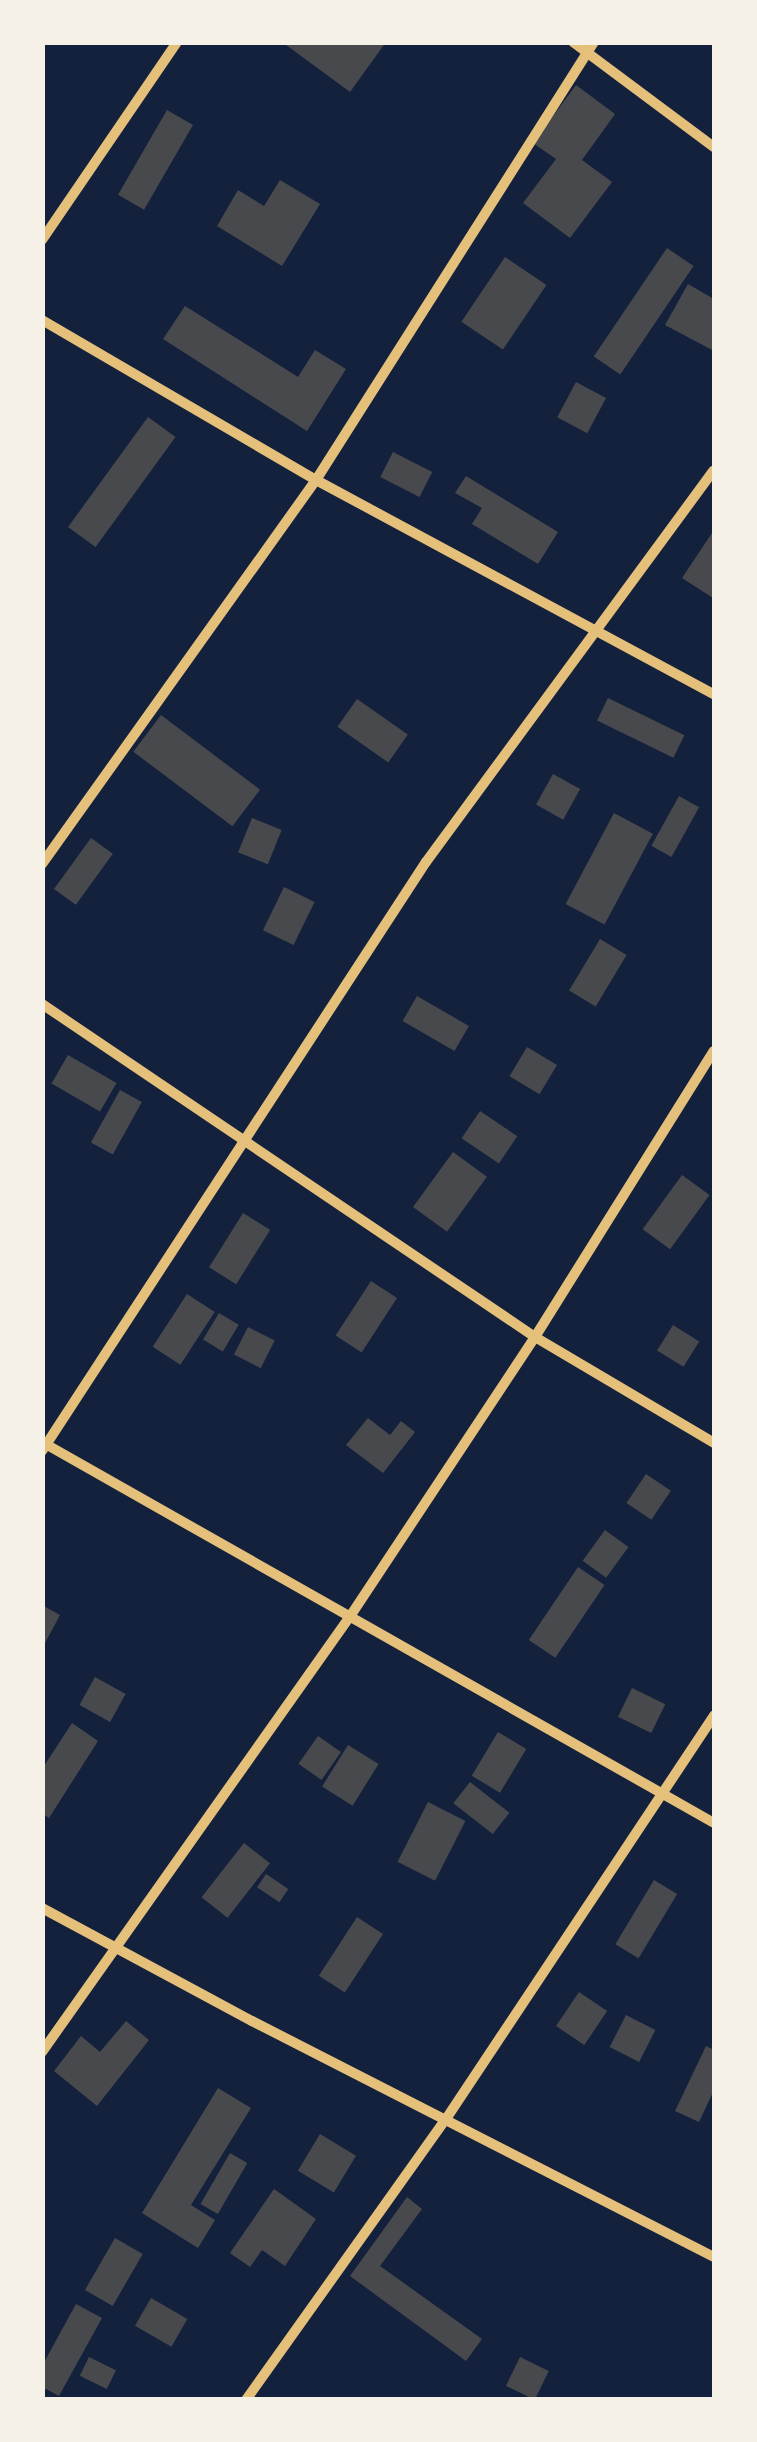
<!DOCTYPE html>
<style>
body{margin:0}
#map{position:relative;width:757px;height:2442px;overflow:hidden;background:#14213d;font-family:Montserrat,sans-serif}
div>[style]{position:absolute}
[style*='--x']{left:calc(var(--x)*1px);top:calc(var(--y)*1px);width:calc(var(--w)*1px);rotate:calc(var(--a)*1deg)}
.building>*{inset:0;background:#48494c;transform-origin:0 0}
.minor>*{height:10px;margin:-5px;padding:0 5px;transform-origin:5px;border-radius:5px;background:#e5c07b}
span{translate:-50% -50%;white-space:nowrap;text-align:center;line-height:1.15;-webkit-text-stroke:10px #f6f1e7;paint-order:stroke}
.frame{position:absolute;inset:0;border:45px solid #f6f1e7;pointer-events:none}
</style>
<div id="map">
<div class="building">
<div style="clip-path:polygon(282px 42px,386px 42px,350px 92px)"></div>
<div style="clip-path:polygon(576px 85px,615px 114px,582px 160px,612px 182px,570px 238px,523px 203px,556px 159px,533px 143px)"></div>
<div style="left:167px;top:110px;width:30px;height:98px;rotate:30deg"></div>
<div style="clip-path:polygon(280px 180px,320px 204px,282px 266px,217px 226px,238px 190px,264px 206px)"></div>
<div style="left:667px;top:248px;width:32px;height:131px;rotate:34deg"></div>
<div style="left:505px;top:257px;width:50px;height:78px;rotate:34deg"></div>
<div style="clip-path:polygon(688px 284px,714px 299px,714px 351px,665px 325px)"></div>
<div style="clip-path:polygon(185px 306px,298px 377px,315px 350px,346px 369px,307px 431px,163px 339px)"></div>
<div style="left:576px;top:382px;width:34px;height:40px;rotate:28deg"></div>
<div style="left:148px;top:417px;width:34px;height:136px;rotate:36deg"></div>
<div style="left:393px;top:452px;width:44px;height:28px;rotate:27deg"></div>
<div style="clip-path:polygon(466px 476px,558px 532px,538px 564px,472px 524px,482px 508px,455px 493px)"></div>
<div style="clip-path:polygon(714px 530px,714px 595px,713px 598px,682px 578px)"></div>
<div style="left:608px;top:698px;width:85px;height:25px;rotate:26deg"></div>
<div style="left:357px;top:699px;width:62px;height:34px;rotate:35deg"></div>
<div style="left:161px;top:715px;width:124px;height:46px;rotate:37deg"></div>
<div style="left:553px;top:774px;width:31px;height:35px;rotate:29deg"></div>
<div style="left:679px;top:796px;width:23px;height:57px;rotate:29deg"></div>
<div style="left:614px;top:813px;width:44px;height:103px;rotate:28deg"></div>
<div style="left:252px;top:818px;width:32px;height:37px;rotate:22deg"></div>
<div style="left:91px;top:838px;width:27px;height:63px;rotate:36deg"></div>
<div style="left:284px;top:887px;width:34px;height:48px;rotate:26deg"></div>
<div style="left:600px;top:939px;width:31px;height:60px;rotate:31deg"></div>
<div style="left:417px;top:996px;width:60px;height:29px;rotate:30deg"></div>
<div style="left:527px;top:1047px;width:35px;height:34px;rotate:31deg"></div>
<div style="left:68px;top:1055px;width:56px;height:33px;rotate:30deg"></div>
<div style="left:120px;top:1090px;width:25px;height:60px;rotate:29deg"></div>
<div style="left:480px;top:1111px;width:45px;height:33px;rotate:34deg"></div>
<div style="left:453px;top:1152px;width:42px;height:68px;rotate:36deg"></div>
<div style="left:682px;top:1175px;width:34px;height:67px;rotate:36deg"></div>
<div style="left:243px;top:1213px;width:32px;height:64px;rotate:32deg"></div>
<div style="left:371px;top:1281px;width:31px;height:65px;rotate:33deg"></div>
<div style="left:187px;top:1294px;width:33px;height:63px;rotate:33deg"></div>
<div style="left:219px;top:1313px;width:23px;height:31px;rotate:31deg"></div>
<div style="left:673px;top:1325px;width:31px;height:30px;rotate:32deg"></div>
<div style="left:248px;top:1327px;width:30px;height:31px;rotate:27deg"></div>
<div style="clip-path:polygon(368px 1418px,390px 1435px,401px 1421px,415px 1432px,383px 1473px,346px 1445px)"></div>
<div style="left:646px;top:1474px;width:30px;height:35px;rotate:34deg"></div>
<div style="left:605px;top:1530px;width:29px;height:38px;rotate:36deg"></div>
<div style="left:578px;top:1567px;width:32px;height:88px;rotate:34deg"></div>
<div style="clip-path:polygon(42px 1605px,60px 1615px,45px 1643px,42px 1642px)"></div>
<div style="left:95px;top:1677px;width:35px;height:32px;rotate:29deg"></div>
<div style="left:632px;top:1688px;width:37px;height:32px;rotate:26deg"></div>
<div style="clip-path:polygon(72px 1723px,98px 1741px,49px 1818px,42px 1813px,42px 1769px)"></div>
<div style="left:498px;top:1732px;width:33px;height:51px;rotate:31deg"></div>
<div style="left:318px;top:1736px;width:28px;height:34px;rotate:35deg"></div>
<div style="left:348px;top:1745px;width:36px;height:49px;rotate:32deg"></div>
<div style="left:470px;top:1782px;width:50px;height:27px;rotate:38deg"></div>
<div style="left:428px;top:1802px;width:42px;height:67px;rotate:27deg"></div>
<div style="left:244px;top:1843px;width:33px;height:69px;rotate:38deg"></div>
<div style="left:266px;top:1874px;width:27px;height:16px;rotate:34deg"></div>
<div style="left:654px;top:1880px;width:27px;height:75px;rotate:31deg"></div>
<div style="left:357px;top:1917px;width:31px;height:70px;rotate:33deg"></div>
<div style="left:579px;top:1992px;width:34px;height:41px;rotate:34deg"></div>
<div style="left:626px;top:2015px;width:33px;height:36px;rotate:27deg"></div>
<div style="clip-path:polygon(126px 2021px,149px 2040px,97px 2106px,54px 2071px,81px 2036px,100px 2052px)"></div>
<div style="clip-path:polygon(706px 2046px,714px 2050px,714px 2090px,699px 2122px,675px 2111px)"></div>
<div style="clip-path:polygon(218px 2088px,251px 2108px,191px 2205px,215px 2220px,198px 2248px,142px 2213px)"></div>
<div style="left:320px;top:2134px;width:42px;height:43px;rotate:31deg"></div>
<div style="left:230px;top:2153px;width:20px;height:59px;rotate:30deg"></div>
<div style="clip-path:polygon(274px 2189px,316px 2219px,285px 2266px,262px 2250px,250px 2267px,230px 2253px)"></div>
<div style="clip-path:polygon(407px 2197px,422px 2209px,380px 2266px,482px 2339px,466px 2361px,350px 2276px)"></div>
<div style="left:115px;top:2238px;width:32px;height:60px;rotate:30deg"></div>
<div style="left:151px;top:2298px;width:42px;height:32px;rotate:30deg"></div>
<div style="clip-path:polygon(76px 2304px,102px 2318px,59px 2396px,42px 2387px,42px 2366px)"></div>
<div style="left:89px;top:2357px;width:30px;height:21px;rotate:26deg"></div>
<div style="left:520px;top:2357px;width:32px;height:32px;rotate:26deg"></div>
</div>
<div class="minor">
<div style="--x:573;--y:42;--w:176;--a:36.7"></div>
<div style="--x:42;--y:240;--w:240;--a:-55.7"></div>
<div style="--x:42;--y:320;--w:317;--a:30.3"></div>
<div style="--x:316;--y:480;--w:519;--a:-57.6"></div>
<div style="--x:42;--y:864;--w:472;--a:-54.5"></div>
<div style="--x:316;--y:480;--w:452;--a:28.3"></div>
<div style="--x:42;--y:1004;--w:595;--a:34.04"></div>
<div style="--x:535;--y:1337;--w:208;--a:30.6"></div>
<div style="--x:42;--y:1442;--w:772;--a:29.55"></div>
<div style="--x:42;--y:1451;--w:703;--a:-56.9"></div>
<div style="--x:426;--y:862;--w:486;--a:-53.7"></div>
<div style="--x:42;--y:1908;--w:238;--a:28.3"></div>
<div style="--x:252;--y:2021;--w:519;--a:27.06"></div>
<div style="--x:42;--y:2052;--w:535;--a:-54.74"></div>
<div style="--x:351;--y:1615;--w:333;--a:-56.5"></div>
<div style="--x:535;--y:1337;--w:337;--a:-58"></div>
<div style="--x:246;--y:2400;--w:345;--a:-54.6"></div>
<div style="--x:446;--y:2119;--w:485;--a:-56.4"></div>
</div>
<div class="frame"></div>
</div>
